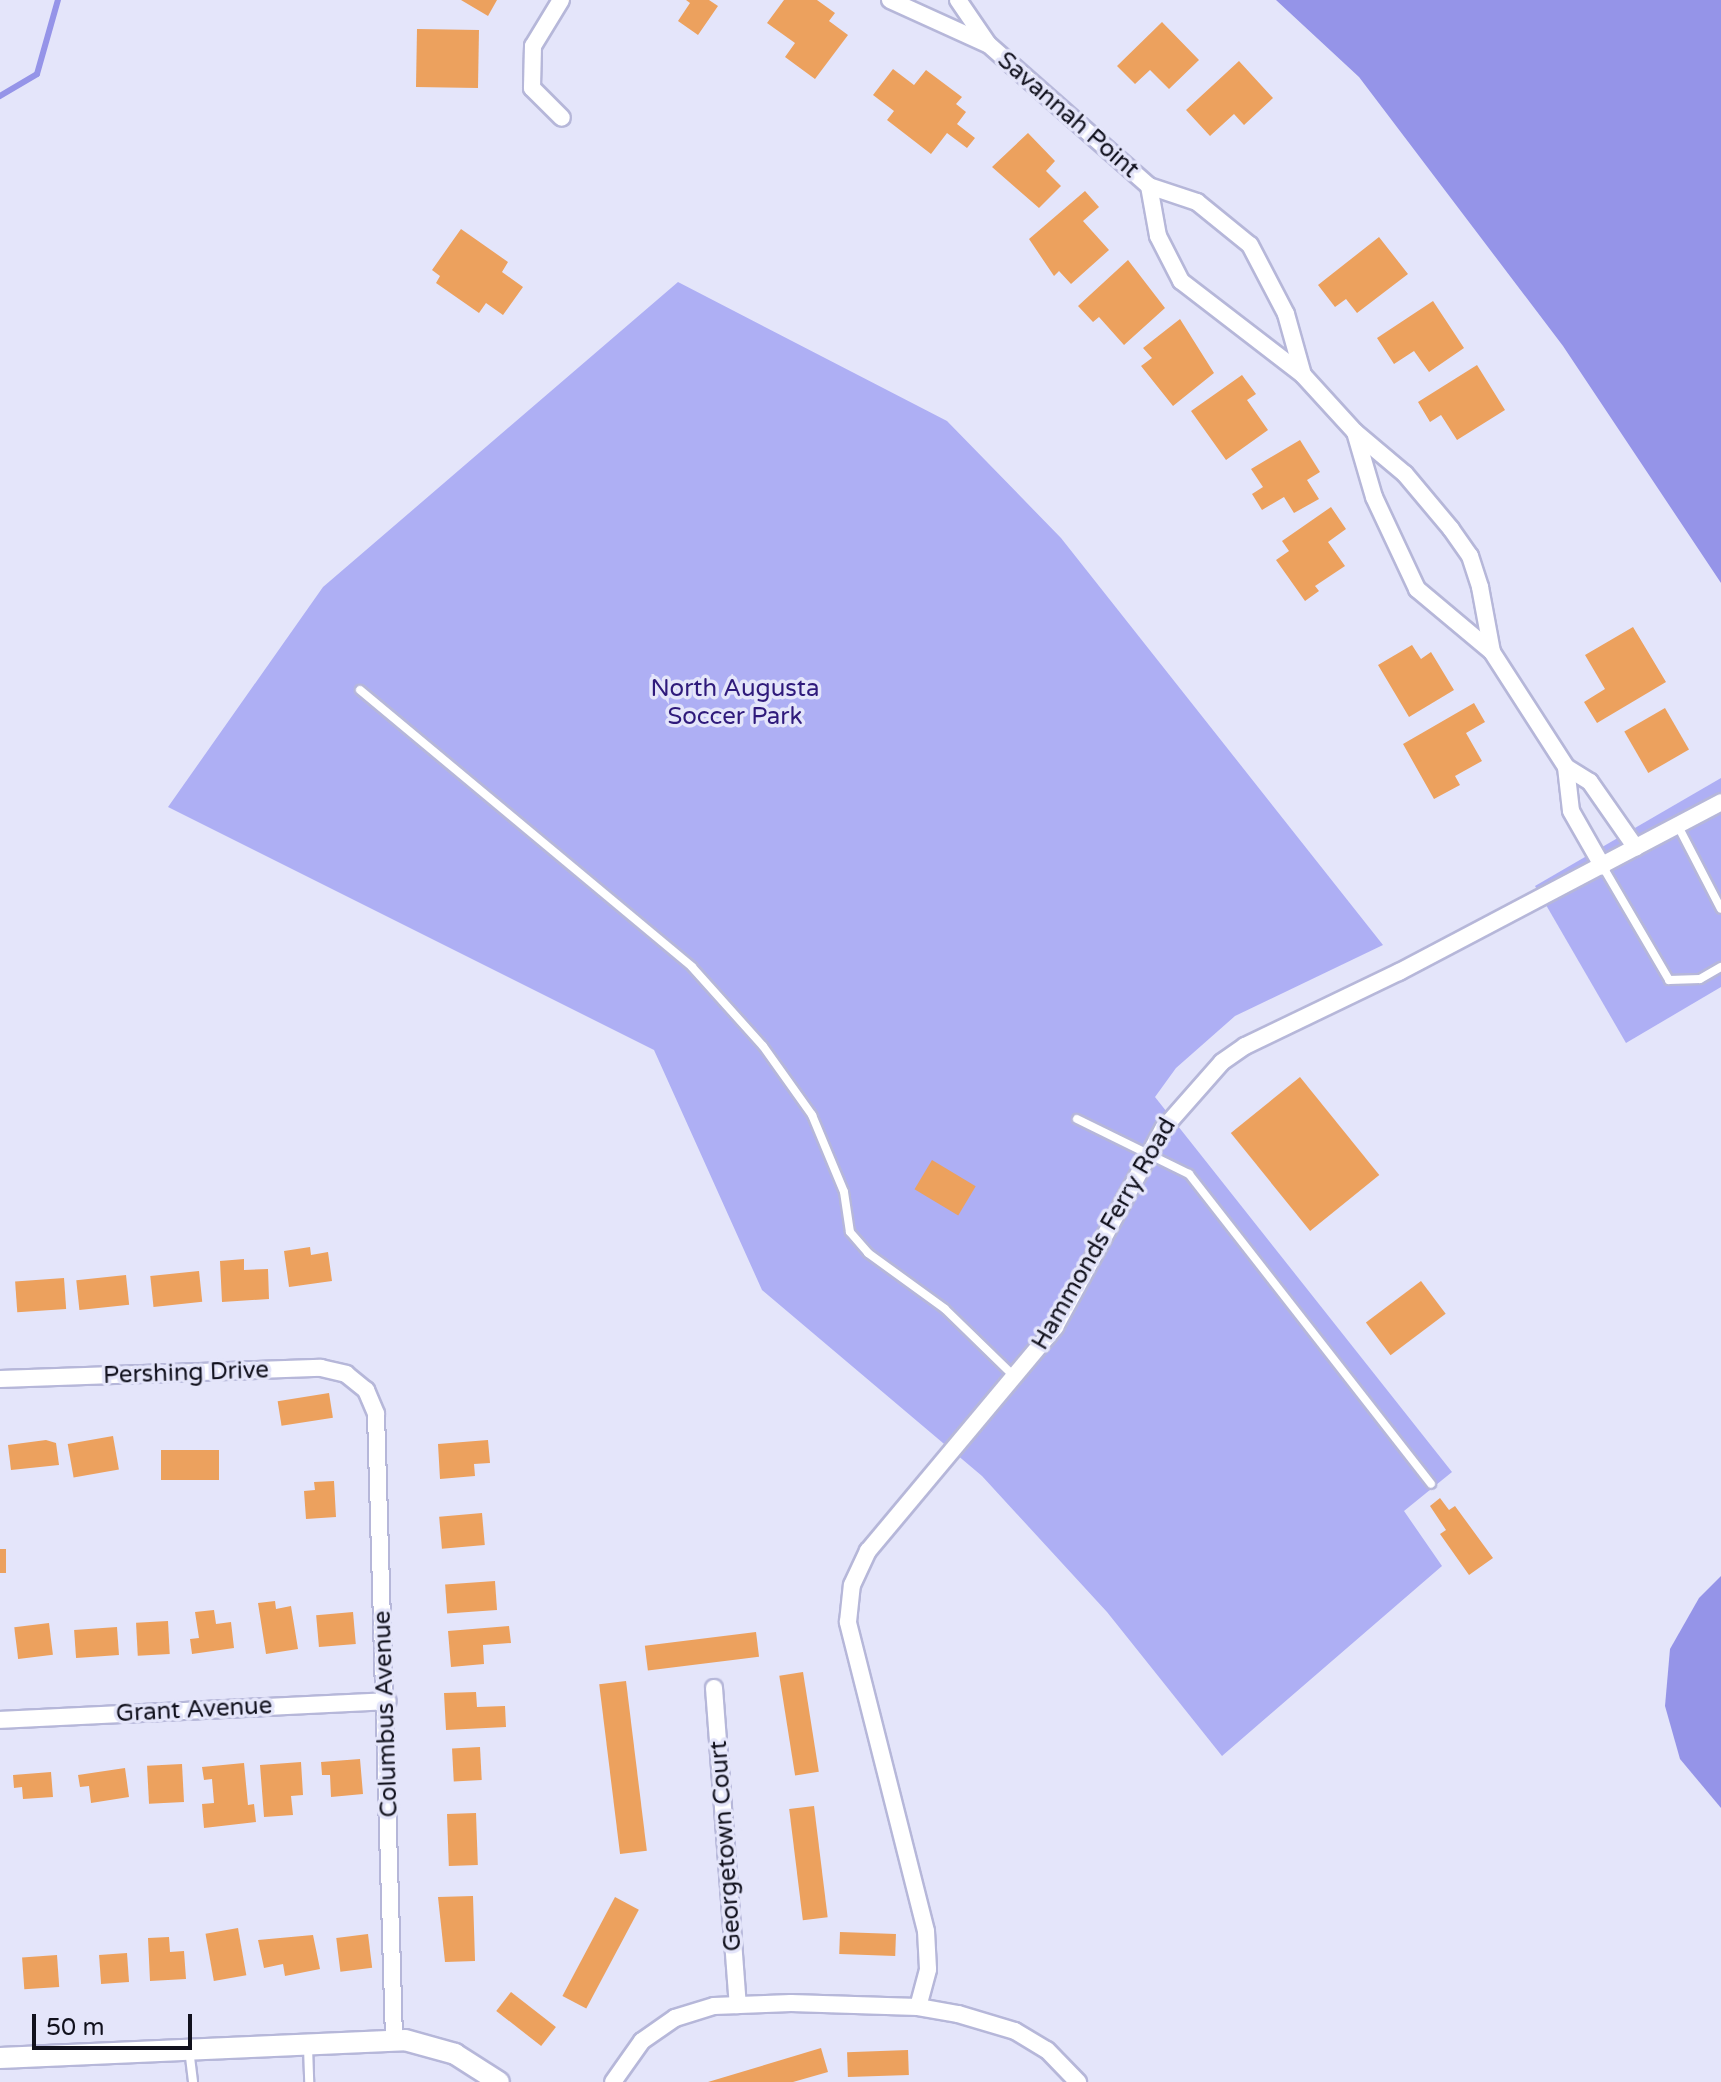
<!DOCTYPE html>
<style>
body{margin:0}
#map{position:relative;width:1721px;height:2082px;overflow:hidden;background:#e4e5fa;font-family:"Varela Round",sans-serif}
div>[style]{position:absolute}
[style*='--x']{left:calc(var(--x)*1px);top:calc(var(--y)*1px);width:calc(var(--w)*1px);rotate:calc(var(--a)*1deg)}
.green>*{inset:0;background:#aeaff4}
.water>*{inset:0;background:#9594e8}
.stream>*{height:6px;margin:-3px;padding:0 3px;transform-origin:3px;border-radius:3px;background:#9594e8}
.building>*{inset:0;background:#eca15e;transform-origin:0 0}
.roads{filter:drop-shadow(2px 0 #b6b7d9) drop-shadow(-2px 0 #b6b7d9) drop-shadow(0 2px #b6b7d9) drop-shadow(0 -2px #b6b7d9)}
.service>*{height:8px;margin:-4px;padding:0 4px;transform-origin:4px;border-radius:4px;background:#fff}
.minor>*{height:16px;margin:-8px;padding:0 8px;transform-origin:8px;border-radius:8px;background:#fff}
.tertiary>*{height:20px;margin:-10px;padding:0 10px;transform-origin:10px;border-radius:10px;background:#fff}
span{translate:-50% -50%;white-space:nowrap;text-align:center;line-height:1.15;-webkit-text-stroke:7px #e4e5fa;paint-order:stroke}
.street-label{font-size:24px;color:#11111d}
.park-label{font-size:24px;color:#2f1a7b}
.scale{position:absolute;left:32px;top:2014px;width:160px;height:36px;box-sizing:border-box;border:4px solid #11111d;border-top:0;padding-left:10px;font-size:24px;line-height:28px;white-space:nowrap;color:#11111d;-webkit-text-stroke:6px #e4e5fa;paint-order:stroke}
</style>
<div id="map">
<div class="green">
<div style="clip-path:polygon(678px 282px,947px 421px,1061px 538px,1383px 945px,1235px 1016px,1176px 1068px,1155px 1097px,1452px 1472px,1404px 1511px,1442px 1566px,1222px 1756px,1107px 1612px,982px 1476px,762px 1290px,654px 1050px,168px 807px,323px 587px)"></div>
<div style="clip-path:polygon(1721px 778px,1721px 987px,1626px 1043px,1535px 886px)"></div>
</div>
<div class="water">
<div style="clip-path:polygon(1276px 0,1721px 0,1721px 583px,1563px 346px,1359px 77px)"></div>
<div style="clip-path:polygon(1720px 1577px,1721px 1576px,1721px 1808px,1680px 1759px,1665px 1706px,1670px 1649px,1699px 1598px)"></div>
</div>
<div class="stream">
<div style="--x:0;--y:96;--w:43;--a:-30.7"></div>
<div style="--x:37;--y:74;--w:77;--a:-74.2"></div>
</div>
<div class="building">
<div style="clip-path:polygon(461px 0,497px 0,488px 16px)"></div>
<div style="clip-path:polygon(686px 0,709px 0,718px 6px,698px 35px,678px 21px,690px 3px)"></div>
<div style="clip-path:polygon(784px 0,817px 0,835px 13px,829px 21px,848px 35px,815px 79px,785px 57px,795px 43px,767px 23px)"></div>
<div style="clip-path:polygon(1162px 22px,1199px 60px,1169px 89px,1150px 70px,1135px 84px,1117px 66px)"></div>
<div style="left:417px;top:29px;width:62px;height:58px;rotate:1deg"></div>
<div style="clip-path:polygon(1239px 61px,1273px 98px,1244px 125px,1234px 114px,1210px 136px,1186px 110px)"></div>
<div style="clip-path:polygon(893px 69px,914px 85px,926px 70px,962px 97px,956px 104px,966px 112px,957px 124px,975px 138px,967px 148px,947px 133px,931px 154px,887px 120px,894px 111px,873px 95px)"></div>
<div style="clip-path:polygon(1028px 133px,1055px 161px,1046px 171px,1061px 186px,1039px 208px,992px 167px)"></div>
<div style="clip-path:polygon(1085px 191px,1099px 207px,1083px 221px,1109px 250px,1071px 284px,1059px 271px,1054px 276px,1029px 239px)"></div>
<div style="clip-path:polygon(461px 229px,508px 262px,502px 272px,523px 287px,503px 315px,486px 303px,479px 313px,436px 283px,440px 276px,432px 270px)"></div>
<div style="clip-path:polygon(1379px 237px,1408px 274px,1357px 313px,1346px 299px,1335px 307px,1318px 285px)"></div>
<div style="clip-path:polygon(1128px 260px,1165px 308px,1124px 345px,1099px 317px,1093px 322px,1078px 306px)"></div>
<div style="clip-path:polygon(1433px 301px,1464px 348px,1429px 372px,1414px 351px,1394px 364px,1377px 338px)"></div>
<div style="clip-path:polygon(1180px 319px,1214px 373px,1173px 406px,1141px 366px,1152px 358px,1143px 348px)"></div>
<div style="clip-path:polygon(1477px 365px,1505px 410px,1457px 440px,1441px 415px,1430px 422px,1418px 402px)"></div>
<div style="clip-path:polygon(1242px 375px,1256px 394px,1247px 400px,1268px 430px,1226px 460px,1191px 411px)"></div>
<div style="clip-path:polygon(1300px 440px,1320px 472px,1307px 480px,1319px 499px,1294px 513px,1284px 497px,1262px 510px,1252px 494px,1263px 487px,1251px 469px)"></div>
<div style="clip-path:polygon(1331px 507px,1346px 529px,1328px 542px,1345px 566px,1315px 586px,1319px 591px,1305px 601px,1276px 560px,1289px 551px,1282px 541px)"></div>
<div style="clip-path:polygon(1633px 627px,1666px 682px,1597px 723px,1584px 702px,1605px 689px,1585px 655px)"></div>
<div style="clip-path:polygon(1412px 645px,1421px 659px,1431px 652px,1454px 690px,1409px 717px,1378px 665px)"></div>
<div style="clip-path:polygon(1474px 703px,1485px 722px,1466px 733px,1482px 761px,1455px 776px,1460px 785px,1434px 799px,1403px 744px)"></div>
<div style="left:1665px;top:708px;width:48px;height:47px;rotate:60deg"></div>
<div style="left:1300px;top:1077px;width:126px;height:89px;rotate:51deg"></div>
<div style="left:932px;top:1160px;width:51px;height:34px;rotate:31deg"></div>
<div style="clip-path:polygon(310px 1247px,311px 1255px,328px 1252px,332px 1281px,289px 1287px,284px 1251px)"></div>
<div style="clip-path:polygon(244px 1259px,244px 1270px,268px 1269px,269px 1299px,222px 1302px,220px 1261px)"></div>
<div style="left:199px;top:1271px;width:31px;height:49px;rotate:84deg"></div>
<div style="left:126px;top:1275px;width:30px;height:50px;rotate:84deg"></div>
<div style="left:64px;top:1278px;width:31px;height:49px;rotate:86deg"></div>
<div style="left:1421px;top:1281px;width:41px;height:69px;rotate:53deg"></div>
<div style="left:329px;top:1393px;width:25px;height:52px;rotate:81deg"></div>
<div style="left:113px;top:1436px;width:34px;height:46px;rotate:80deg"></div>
<div style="clip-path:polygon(46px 1440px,56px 1443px,59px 1465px,11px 1470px,8px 1445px)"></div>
<div style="clip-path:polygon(488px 1440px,490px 1463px,474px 1464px,475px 1476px,440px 1479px,438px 1444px)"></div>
<div style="left:161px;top:1450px;width:58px;height:30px"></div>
<div style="clip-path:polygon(334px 1481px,336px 1517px,306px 1519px,304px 1491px,315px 1490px,314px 1482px)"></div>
<div style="clip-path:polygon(1440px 1498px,1449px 1510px,1455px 1506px,1493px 1558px,1469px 1575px,1440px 1534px,1446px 1530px,1430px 1506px)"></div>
<div style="left:482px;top:1513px;width:32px;height:43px;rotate:85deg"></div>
<div style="left:6px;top:1549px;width:24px;height:6px;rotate:90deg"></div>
<div style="left:495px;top:1581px;width:29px;height:50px;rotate:86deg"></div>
<div style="clip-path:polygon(275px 1601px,276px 1609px,291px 1606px,298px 1649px,266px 1654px,258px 1603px)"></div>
<div style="clip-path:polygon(214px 1610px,216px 1624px,231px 1622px,234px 1648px,192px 1654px,190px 1639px,199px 1638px,195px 1612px)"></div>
<div style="left:353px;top:1612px;width:32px;height:37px;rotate:85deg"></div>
<div style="left:168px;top:1621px;width:33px;height:32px;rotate:87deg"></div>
<div style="left:49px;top:1623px;width:32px;height:35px;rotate:83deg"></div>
<div style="clip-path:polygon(509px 1626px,511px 1643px,483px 1645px,484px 1664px,451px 1667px,448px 1631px)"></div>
<div style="left:117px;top:1627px;width:28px;height:43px;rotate:86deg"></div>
<div style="left:756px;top:1632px;width:25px;height:112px;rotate:83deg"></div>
<div style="left:803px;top:1672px;width:101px;height:24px;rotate:81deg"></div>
<div style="left:626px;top:1681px;width:171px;height:27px;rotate:83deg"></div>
<div style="clip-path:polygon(476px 1692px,477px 1707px,505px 1706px,506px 1727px,446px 1730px,444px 1693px)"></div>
<div style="left:480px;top:1747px;width:33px;height:28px;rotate:87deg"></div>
<div style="clip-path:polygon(360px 1759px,363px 1794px,331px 1797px,330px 1775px,322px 1775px,321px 1762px)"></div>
<div style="clip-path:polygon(301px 1762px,303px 1795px,291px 1796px,293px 1815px,264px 1817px,260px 1765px)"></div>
<div style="clip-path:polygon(244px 1763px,248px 1805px,254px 1804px,256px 1822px,204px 1828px,202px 1804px,214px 1803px,212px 1779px,204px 1780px,202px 1767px)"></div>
<div style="left:182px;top:1764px;width:38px;height:35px;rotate:87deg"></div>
<div style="clip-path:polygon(125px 1768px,129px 1797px,91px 1803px,89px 1786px,80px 1787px,78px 1775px)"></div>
<div style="clip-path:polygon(51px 1772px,53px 1797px,23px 1799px,22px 1787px,14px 1788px,13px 1775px)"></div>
<div style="left:814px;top:1806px;width:112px;height:25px;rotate:83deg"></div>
<div style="left:476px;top:1813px;width:52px;height:29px;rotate:88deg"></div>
<div style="clip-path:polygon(473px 1896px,475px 1961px,445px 1962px,438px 1897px)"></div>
<div style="left:615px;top:1897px;width:27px;height:112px;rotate:28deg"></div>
<div style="left:238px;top:1928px;width:48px;height:33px;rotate:80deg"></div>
<div style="left:840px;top:1932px;width:56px;height:22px;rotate:2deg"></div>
<div style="left:368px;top:1934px;width:34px;height:32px;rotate:83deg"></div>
<div style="clip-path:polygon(313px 1935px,320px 1969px,285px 1976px,283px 1964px,264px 1968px,258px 1940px)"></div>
<div style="clip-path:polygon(169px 1937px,170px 1952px,184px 1951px,186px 1979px,150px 1981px,148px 1938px)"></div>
<div style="left:127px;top:1953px;width:29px;height:28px;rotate:86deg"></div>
<div style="left:57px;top:1955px;width:32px;height:35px;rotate:86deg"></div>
<div style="left:511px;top:1992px;width:57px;height:24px;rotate:38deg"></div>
<div style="clip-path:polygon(821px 2048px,828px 2072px,793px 2082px,708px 2082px)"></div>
<div style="left:908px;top:2050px;width:25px;height:61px;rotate:88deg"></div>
</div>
<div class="roads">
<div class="service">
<div style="--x:360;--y:690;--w:432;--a:39.8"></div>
<div style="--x:692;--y:967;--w:106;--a:48.1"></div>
<div style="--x:763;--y:1046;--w:85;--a:54.6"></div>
<div style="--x:812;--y:1115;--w:83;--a:67.4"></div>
<div style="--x:844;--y:1192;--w:40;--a:81.5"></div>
<div style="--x:850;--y:1232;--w:28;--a:49"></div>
<div style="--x:868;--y:1253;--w:95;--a:36"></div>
<div style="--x:945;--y:1309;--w:98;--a:44.2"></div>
<div style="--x:1678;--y:826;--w:93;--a:62.6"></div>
<div style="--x:1603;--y:867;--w:131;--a:59.7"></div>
<div style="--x:1669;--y:980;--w:31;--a:-2"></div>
<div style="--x:1700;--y:979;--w:24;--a:-30"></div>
<div style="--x:1077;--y:1119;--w:125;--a:26.2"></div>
<div style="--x:1189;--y:1174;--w:393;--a:52"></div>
<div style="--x:308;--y:2047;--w:35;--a:88"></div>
<div style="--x:189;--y:2049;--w:33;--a:83"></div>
</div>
<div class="minor">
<div style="--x:561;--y:0;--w:54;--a:121.3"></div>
<div style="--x:533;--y:46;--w:42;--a:91.4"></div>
<div style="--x:532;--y:88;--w:42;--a:45"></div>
<div style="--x:890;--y:0;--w:107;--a:24.4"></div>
<div style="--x:958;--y:0;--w:53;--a:55.7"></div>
<div style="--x:988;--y:44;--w:215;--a:41.4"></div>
<div style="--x:1149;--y:186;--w:51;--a:18.4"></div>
<div style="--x:1197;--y:202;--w:68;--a:39.1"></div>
<div style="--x:1250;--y:245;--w:78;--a:62.4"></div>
<div style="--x:1286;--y:314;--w:63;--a:74.4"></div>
<div style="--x:1149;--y:186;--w:51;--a:79.8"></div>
<div style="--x:1158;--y:236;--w:51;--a:62.9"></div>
<div style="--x:1181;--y:281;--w:154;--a:37.6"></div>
<div style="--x:1303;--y:375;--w:77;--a:47.6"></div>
<div style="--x:1355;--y:432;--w:65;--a:40"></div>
<div style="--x:1405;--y:474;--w:72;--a:50.1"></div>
<div style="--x:1451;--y:529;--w:33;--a:55"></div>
<div style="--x:1470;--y:556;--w:33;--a:72"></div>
<div style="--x:1480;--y:587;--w:66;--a:79.5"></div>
<div style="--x:1355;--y:432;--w:68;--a:73.7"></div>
<div style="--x:1374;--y:497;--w:102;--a:64.9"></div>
<div style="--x:1417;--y:589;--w:98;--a:40"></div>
<div style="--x:1492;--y:652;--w:137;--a:57.2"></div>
<div style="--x:1566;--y:767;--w:28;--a:32"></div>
<div style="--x:1590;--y:782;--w:80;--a:55.1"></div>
<div style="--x:1566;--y:767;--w:44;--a:83.5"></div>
<div style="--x:1571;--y:811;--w:64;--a:60.3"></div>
<div style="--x:0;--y:1379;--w:321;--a:-2"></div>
<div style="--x:321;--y:1368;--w:26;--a:13"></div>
<div style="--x:346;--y:1374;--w:26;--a:39"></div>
<div style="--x:366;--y:1390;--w:26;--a:67"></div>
<div style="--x:376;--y:1414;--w:625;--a:88.35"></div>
<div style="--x:714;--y:1688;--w:318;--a:85.7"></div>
<div style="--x:0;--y:1720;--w:388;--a:-2.8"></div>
<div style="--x:918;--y:2007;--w:39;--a:-75"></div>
<div style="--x:928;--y:1969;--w:38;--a:-93"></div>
<div style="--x:926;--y:1931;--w:319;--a:-104.2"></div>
<div style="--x:848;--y:1622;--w:37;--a:-84"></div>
<div style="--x:852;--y:1585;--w:38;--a:-65"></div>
<div style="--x:868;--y:1551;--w:292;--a:-50.1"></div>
<div style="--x:1055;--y:1327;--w:226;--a:-61.4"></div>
<div style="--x:1163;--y:1129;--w:89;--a:-48.6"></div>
<div style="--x:1222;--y:1062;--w:28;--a:-35"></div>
<div style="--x:1245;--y:1046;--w:171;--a:-25.7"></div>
<div style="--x:1399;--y:972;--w:364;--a:-27.8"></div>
<div style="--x:613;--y:2082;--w:50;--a:-54.7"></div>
<div style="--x:642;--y:2041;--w:40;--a:-34.9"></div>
<div style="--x:675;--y:2018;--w:41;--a:-17.1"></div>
<div style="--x:714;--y:2006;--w:77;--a:-2.2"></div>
<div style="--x:791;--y:2003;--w:127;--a:1.8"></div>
<div style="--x:918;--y:2007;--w:41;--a:9.9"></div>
<div style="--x:958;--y:2014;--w:59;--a:16.6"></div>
<div style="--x:1015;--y:2031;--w:37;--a:31"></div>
<div style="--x:1047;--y:2050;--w:45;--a:45.9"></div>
</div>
<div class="tertiary">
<div style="--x:0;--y:2058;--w:405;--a:-2.5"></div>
<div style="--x:405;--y:2040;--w:52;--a:15.6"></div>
<div style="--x:455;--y:2054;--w:52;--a:32.5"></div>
</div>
</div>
<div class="street-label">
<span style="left:1068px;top:115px;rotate:41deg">Savannah Point</span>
<span style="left:1104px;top:1234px;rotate:-60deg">Hammonds Ferry Road</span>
<span style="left:186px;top:1373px;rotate:-2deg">Pershing Drive</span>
<span style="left:194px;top:1710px;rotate:-3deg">Grant Avenue</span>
<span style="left:386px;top:1714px;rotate:-92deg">Columbus Avenue</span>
<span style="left:726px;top:1846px;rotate:-94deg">Georgetown Court</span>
</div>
<div class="park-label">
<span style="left:735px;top:703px">North Augusta<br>Soccer Park</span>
</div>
<div class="scale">50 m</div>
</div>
